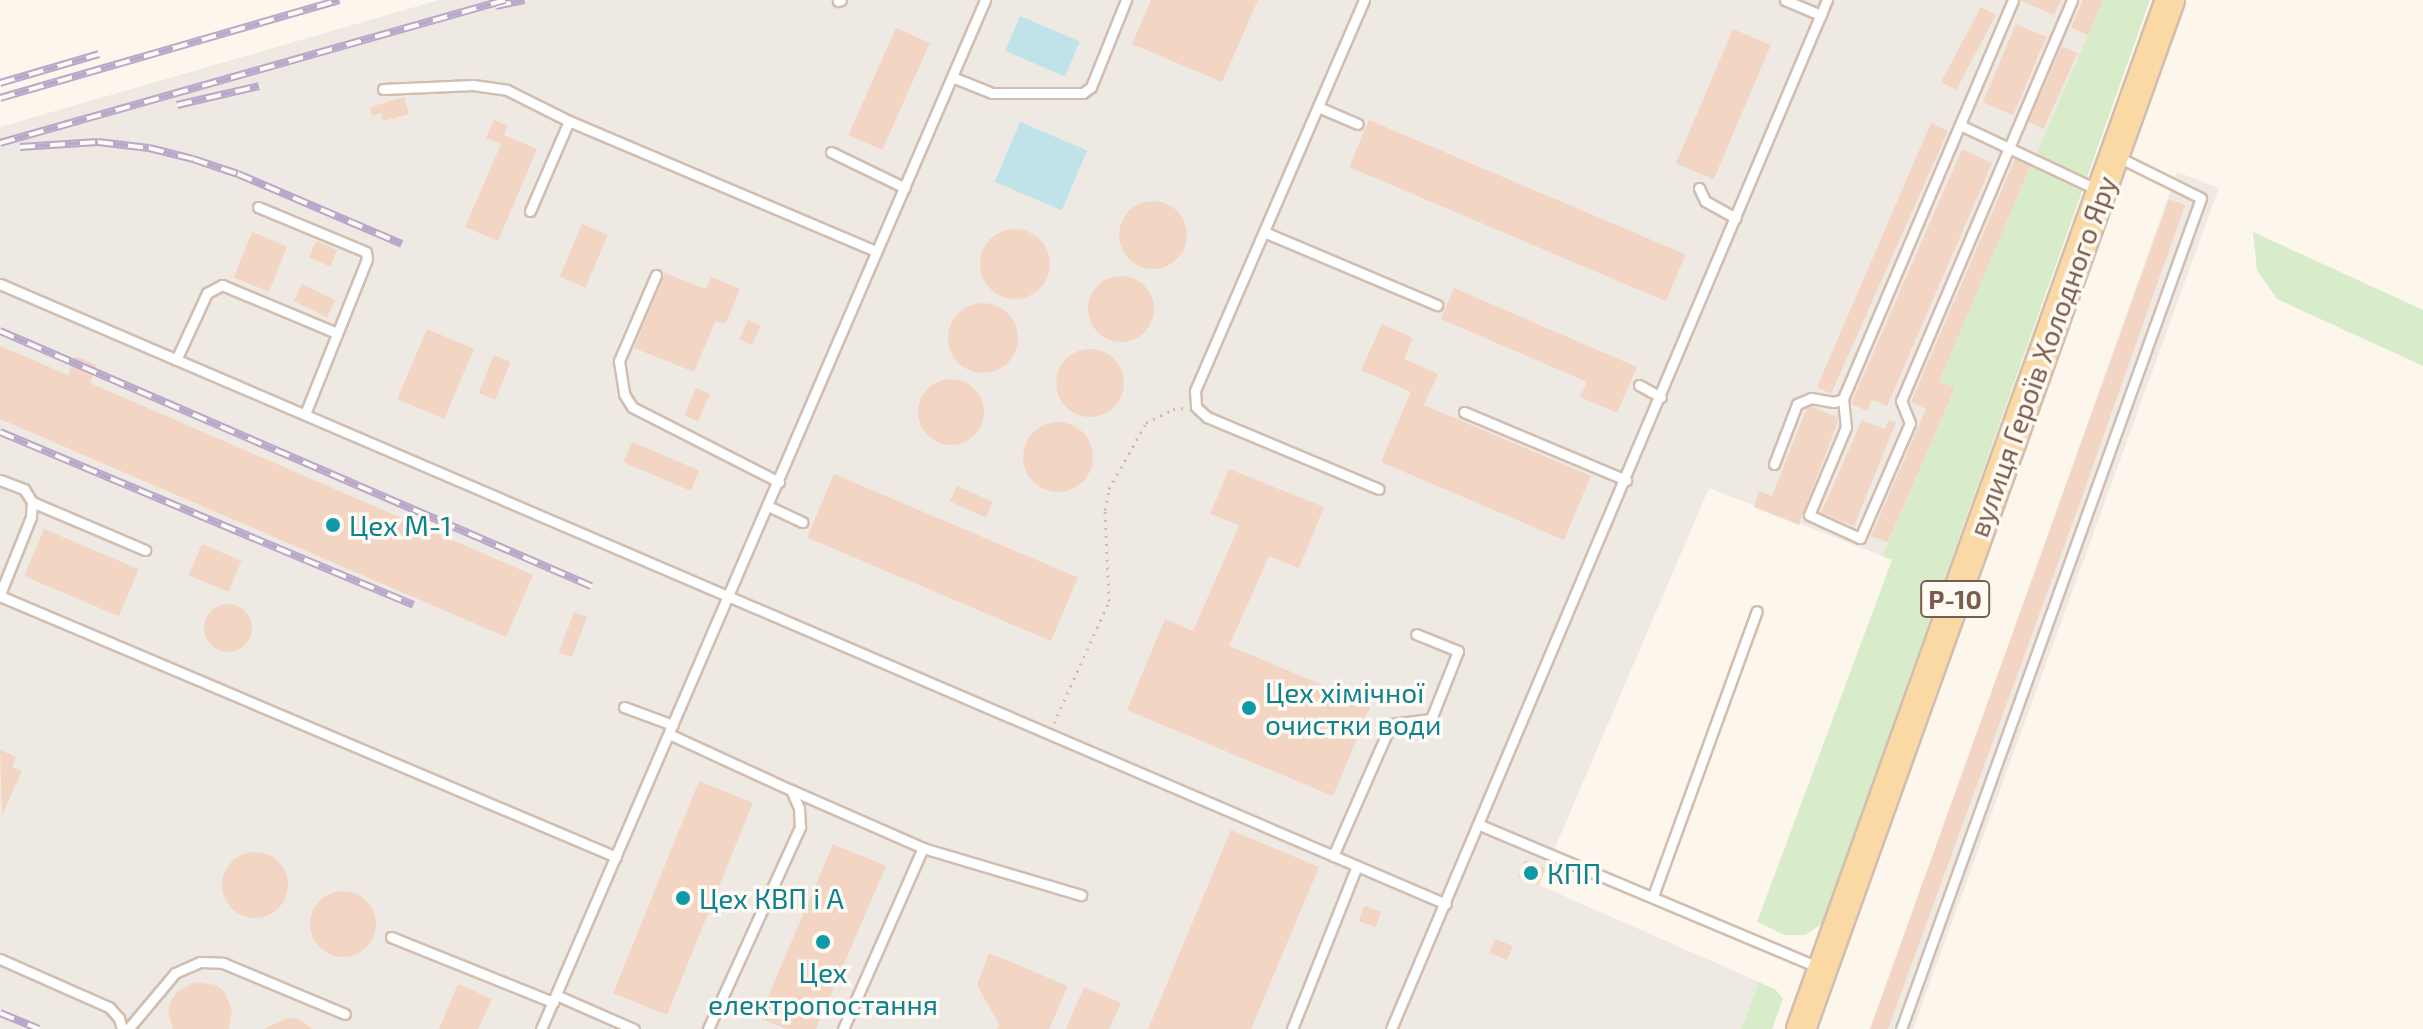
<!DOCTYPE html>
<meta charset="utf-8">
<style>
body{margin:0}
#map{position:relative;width:2423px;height:1029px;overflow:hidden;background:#fdf6ec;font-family:"Exo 2",sans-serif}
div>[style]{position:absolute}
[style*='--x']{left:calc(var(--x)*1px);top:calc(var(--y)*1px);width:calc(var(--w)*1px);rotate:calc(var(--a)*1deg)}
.industrial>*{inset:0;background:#efe9e4}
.green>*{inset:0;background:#d8ecc9}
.water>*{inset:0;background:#bfe3e8;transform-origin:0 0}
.building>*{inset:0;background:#f3d5c3;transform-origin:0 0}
.round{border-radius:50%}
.path>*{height:3px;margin-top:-1.5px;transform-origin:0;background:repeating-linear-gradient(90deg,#d9b8a5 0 2px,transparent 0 8px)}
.roads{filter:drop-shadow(2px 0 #d1beb0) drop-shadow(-2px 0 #d1beb0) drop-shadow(0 2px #d1beb0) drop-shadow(0 -2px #d1beb0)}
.service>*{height:9px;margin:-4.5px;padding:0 4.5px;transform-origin:4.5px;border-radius:4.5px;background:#fff}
.primary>*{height:28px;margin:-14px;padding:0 14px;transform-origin:14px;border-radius:14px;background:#fbd9a5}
.rail>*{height:8px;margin-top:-4px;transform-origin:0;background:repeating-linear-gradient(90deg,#fffaf3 0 15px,#b9a8c9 0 30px);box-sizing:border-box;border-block:2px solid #b9a8c9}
.dots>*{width:22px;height:22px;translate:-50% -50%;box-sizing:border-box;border:4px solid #fffaf3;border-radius:50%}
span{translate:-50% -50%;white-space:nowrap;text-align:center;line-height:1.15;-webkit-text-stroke:7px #fffaf3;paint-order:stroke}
.shield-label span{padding:2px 6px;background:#fffaf3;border:2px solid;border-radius:6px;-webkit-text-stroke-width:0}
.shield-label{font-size:26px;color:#7a5c4d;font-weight:700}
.street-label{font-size:28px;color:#7a5c4d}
.culture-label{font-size:28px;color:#0d838f}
.left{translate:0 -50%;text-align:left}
</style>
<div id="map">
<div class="industrial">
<div style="clip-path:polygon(439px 0,2103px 0,1938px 379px,1956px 388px,1882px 556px,1709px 488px,1539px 885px,1759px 982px,1741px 1029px,0 1029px,0 127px)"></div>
<div style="clip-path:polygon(2177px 172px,2219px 188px,1913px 1029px,1872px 1029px)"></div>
</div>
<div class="green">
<div style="clip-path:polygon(2103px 0,2150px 0,1822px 924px,1805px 935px,1785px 935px,1757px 922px,1892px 560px,1882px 556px,1955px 389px,1938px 380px)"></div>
<div style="clip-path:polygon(2253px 232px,2423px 310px,2423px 366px,2277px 299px,2257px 270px)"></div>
<div style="clip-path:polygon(1759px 982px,1776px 990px,1783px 999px,1772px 1029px,1741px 1029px)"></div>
</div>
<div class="water">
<div style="left:1020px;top:16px;width:65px;height:38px;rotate:23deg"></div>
<div style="left:1020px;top:122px;width:73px;height:65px;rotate:23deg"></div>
</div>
<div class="building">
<div style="clip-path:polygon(1151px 0,1258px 0,1222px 82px,1132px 44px)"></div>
<div style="clip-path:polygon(2019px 0,2061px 0,2054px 15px)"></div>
<div style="clip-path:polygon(2083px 0,2103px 0,2088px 35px,2071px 28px)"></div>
<div style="left:1981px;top:7px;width:17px;height:85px;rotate:28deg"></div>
<div style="left:2016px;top:24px;width:33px;height:85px;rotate:23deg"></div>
<div style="left:896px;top:28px;width:37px;height:117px;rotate:24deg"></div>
<div style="left:1733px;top:29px;width:41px;height:146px;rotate:23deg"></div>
<div style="left:2062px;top:46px;width:17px;height:83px;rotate:24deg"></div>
<div style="clip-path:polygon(404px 97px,409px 114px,383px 121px,381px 113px,372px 116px,370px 107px)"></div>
<div style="clip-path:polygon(494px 120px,508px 126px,504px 135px,537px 149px,498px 241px,465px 227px,501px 144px,486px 138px)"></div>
<div style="left:1369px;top:120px;width:344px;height:51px;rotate:23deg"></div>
<div style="clip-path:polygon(1931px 123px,1948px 131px,1831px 394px,1817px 387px)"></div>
<div style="clip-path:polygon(1962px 149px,1992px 163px,1887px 406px,1872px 400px,1867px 411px,1851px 404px)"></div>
<div style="clip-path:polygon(2015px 159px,2031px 165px,1939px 381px,1955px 388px,1888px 542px,1871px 536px,1926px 409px,1911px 402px)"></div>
<div style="clip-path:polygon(2169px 199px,2185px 205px,2078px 508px,1888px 1029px,1870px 1029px)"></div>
<div class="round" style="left:1119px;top:201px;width:68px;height:68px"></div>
<div style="left:582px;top:224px;width:28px;height:57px;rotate:23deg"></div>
<div class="round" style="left:980px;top:229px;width:70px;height:70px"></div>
<div style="left:252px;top:232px;width:38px;height:49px;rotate:22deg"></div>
<div style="left:316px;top:241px;width:23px;height:18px;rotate:23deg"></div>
<div style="clip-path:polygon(665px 273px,706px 289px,711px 277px,740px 289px,726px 323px,715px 322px,694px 372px,634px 348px)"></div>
<div class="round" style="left:1088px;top:276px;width:66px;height:66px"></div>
<div style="left:302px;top:284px;width:37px;height:19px;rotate:26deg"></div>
<div style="clip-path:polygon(1454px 288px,1637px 367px,1617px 413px,1580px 397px,1587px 382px,1441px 319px)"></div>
<div class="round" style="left:948px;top:303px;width:70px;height:70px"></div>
<div style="left:748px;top:320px;width:14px;height:21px;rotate:25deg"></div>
<div style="clip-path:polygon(1382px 324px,1413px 338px,1404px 359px,1438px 374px,1424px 405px,1591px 476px,1564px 540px,1381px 462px,1411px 392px,1361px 370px)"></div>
<div style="left:427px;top:329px;width:51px;height:76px;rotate:23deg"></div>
<div style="clip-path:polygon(0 346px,68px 375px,76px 356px,97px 365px,90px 383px,533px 575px,506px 637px,0 419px)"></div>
<div class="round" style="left:1056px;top:349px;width:68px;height:68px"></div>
<div style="left:494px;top:355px;width:18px;height:41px;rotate:22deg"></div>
<div class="round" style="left:918px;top:379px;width:66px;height:66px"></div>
<div style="left:696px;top:388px;width:15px;height:30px;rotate:23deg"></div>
<div style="clip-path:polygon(1808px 405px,1839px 418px,1799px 525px,1754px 507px,1759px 491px,1772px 496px)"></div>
<div style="clip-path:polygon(1862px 420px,1885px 429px,1889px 420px,1896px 422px,1854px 526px,1821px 513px)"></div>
<div class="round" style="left:1023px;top:422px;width:70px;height:70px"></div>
<div style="left:632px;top:442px;width:73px;height:22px;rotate:23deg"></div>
<div style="clip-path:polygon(1229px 469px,1324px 507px,1299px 568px,1269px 556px,1229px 646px,1371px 705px,1333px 796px,1127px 710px,1165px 619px,1193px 631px,1232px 542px,1239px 525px,1210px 514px)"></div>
<div style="left:834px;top:474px;width:265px;height:69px;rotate:23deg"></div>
<div style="left:957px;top:486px;width:39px;height:17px;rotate:24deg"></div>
<div style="left:44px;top:529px;width:103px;height:51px;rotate:23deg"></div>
<div style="left:202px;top:544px;width:43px;height:34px;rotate:23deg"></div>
<div class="round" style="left:204px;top:604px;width:48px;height:48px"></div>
<div style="left:574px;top:612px;width:14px;height:43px;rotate:21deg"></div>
<div style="clip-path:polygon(0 750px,16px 757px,12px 767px,22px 771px,2px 815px)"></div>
<div style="left:699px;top:781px;width:58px;height:229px;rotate:22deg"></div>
<div style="clip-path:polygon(1231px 830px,1319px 867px,1251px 1029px,1148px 1029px)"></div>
<div style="clip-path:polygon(833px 844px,886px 866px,816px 1029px,786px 1029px,759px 1018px)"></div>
<div class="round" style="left:222px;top:852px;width:66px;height:66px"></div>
<div style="left:1525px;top:860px;width:22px;height:18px;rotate:22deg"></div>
<div class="round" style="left:310px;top:891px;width:66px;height:66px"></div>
<div style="left:1364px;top:906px;width:18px;height:16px;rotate:19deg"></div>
<div style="left:1495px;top:939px;width:19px;height:15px;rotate:21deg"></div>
<div style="clip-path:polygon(989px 953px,1068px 986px,1049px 1029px,997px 1029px,999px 1024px,977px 985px)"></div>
<div style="clip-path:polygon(195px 982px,216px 985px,224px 991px,232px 1010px,229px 1029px,173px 1029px,168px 1011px,171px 1001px,177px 992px)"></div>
<div style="clip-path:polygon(458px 984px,492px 999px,478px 1029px,439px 1029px)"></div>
<div style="clip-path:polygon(1084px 987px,1121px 1003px,1109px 1029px,1066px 1029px)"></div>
<div style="clip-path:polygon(287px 1018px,298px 1019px,313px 1029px,264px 1029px)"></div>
</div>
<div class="path">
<div style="--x:1054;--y:723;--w:134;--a:-65.7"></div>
<div style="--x:1109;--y:601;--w:91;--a:-92.5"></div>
<div style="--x:1105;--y:510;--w:21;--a:-79"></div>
<div style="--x:1109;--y:489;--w:76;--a:-60.7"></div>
<div style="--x:1146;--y:423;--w:30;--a:-27"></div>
<div style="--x:1173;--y:409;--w:12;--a:-5"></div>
</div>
<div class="roads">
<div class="service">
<div style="--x:1364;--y:0;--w:426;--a:113.4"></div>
<div style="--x:1195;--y:391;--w:16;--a:86"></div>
<div style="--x:1196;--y:407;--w:15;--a:42"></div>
<div style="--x:1207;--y:417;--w:186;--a:22.7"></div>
<div style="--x:1785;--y:0;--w:39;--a:23"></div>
<div style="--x:2013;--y:0;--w:434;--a:113.1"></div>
<div style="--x:1843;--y:399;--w:28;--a:84"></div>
<div style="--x:1846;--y:427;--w:95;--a:112.8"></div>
<div style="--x:1809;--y:515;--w:56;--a:24.3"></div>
<div style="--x:1860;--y:538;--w:125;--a:-66.5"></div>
<div style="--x:1910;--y:423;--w:24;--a:-112"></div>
<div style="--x:1901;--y:401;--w:436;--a:-66.9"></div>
<div style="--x:838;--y:1;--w:3;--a:-18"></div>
<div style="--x:952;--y:77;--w:43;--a:21.8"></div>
<div style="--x:992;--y:93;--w:91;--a:0"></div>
<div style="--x:1083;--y:93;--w:10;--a:-37"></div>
<div style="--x:1091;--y:87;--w:94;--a:-68.1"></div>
<div style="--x:383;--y:89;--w:90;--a:-2.5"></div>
<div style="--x:473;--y:85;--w:34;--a:8"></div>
<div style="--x:507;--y:90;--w:69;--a:26.6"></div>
<div style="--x:569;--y:121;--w:332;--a:23"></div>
<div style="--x:1318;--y:107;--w:43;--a:23"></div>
<div style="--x:1960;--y:125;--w:153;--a:25.2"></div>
<div style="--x:831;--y:152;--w:82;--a:25.9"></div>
<div style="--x:1699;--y:188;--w:14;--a:65"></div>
<div style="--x:1705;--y:201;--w:35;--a:29"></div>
<div style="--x:258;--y:207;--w:117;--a:22.6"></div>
<div style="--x:366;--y:252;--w:7;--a:82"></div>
<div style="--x:367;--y:259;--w:167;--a:111.8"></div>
<div style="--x:530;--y:211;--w:98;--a:-66.6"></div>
<div style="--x:1264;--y:232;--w:188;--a:22.9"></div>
<div style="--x:656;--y:275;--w:94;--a:113.3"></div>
<div style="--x:619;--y:361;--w:33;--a:81"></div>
<div style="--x:624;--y:394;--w:15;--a:58"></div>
<div style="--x:632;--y:407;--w:165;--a:27"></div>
<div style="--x:0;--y:284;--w:1573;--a:23.21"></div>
<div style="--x:176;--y:360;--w:74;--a:-65.2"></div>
<div style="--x:207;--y:293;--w:17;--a:-28"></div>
<div style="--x:222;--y:285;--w:125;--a:22.7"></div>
<div style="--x:1639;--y:385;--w:25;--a:29"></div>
<div style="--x:1464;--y:412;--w:176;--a:22.8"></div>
<div style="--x:1774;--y:464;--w:64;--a:-69"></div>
<div style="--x:1797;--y:404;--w:15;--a:-23"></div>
<div style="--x:1811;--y:398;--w:23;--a:10"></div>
<div style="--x:1834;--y:402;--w:9;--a:-18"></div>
<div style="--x:0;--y:480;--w:26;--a:21"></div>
<div style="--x:24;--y:489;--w:15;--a:58"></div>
<div style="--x:32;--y:502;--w:15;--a:94"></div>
<div style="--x:31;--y:517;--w:83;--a:111.9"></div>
<div style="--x:32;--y:502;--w:123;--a:23"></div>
<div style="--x:768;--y:506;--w:38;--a:25"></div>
<div style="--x:0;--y:596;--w:669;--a:22.96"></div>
<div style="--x:624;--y:707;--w:52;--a:20.2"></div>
<div style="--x:669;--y:734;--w:134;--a:24.7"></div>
<div style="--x:791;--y:790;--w:20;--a:66"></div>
<div style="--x:799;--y:808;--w:19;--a:87"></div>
<div style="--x:800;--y:827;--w:222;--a:114.5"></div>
<div style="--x:791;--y:790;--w:144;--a:23.7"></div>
<div style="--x:923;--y:848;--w:165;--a:16.6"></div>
<div style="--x:1480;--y:825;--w:369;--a:22.8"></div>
<div style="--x:1333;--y:856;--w:144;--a:-66.3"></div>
<div style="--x:1391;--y:724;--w:40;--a:-7.1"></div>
<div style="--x:1431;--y:719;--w:73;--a:-68.3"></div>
<div style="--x:1458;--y:651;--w:45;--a:-158"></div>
<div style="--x:1653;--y:896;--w:303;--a:-70"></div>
<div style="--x:391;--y:937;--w:175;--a:21.9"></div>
<div style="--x:0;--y:959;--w:119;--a:23.8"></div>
<div style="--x:109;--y:1007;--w:15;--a:48"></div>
<div style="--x:119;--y:1018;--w:11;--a:75"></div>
<div style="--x:556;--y:995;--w:85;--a:23.6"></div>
<div style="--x:128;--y:1029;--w:73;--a:-50"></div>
<div style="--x:175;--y:973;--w:27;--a:-24"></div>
<div style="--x:200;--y:962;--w:23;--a:2"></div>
<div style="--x:223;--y:963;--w:132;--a:22.7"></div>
<div style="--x:541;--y:1029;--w:1121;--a:-66.66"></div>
<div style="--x:843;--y:1029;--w:198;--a:-66.2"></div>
<div style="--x:1292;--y:1029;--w:175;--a:-68.3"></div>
<div style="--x:1391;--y:1029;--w:1118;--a:-67.04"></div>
<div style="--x:1901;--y:1029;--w:883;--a:-70.15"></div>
<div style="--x:2201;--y:198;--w:93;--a:-153.7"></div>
</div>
<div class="primary">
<div style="--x:1801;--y:1029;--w:1093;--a:-70.27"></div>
</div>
</div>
<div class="rail">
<div style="--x:496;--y:6;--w:29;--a:-12"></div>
<div style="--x:0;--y:83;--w:103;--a:-16.3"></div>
<div style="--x:0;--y:98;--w:353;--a:-16.1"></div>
<div style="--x:177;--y:105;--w:84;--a:-13"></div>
<div style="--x:0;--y:143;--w:525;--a:-15.81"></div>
<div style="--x:20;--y:147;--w:78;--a:-3.7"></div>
<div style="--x:98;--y:142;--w:51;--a:6.7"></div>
<div style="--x:149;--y:148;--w:45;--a:14"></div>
<div style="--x:193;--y:159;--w:47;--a:18.4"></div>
<div style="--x:238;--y:174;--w:178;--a:23.1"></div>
<div style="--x:0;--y:331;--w:644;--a:23.34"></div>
<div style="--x:0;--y:432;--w:448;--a:22.7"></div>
<div style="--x:0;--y:1013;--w:42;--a:22.3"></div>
</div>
<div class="dots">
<div style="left:333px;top:525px;background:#0f9aa8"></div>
<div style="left:1249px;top:708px;background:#0f9aa8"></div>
<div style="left:1531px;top:873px;background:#0f9aa8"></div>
<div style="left:683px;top:898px;background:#0f9aa8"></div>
<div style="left:823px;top:942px;background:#0f9aa8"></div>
</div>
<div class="shield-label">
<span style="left:1955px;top:599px">Р-10</span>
</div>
<div class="street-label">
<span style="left:2042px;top:356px;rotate:-70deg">вулиця Героїв Холодного Яру</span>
</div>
<div class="culture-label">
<span class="left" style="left:349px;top:525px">Цех М-1</span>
<span class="left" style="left:1265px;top:708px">Цех хімічної<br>очистки води</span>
<span class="left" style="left:1547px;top:873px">КПП</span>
<span class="left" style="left:699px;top:898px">Цех КВП і А</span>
<span style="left:823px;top:988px">Цех<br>електропостання</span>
</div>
</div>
